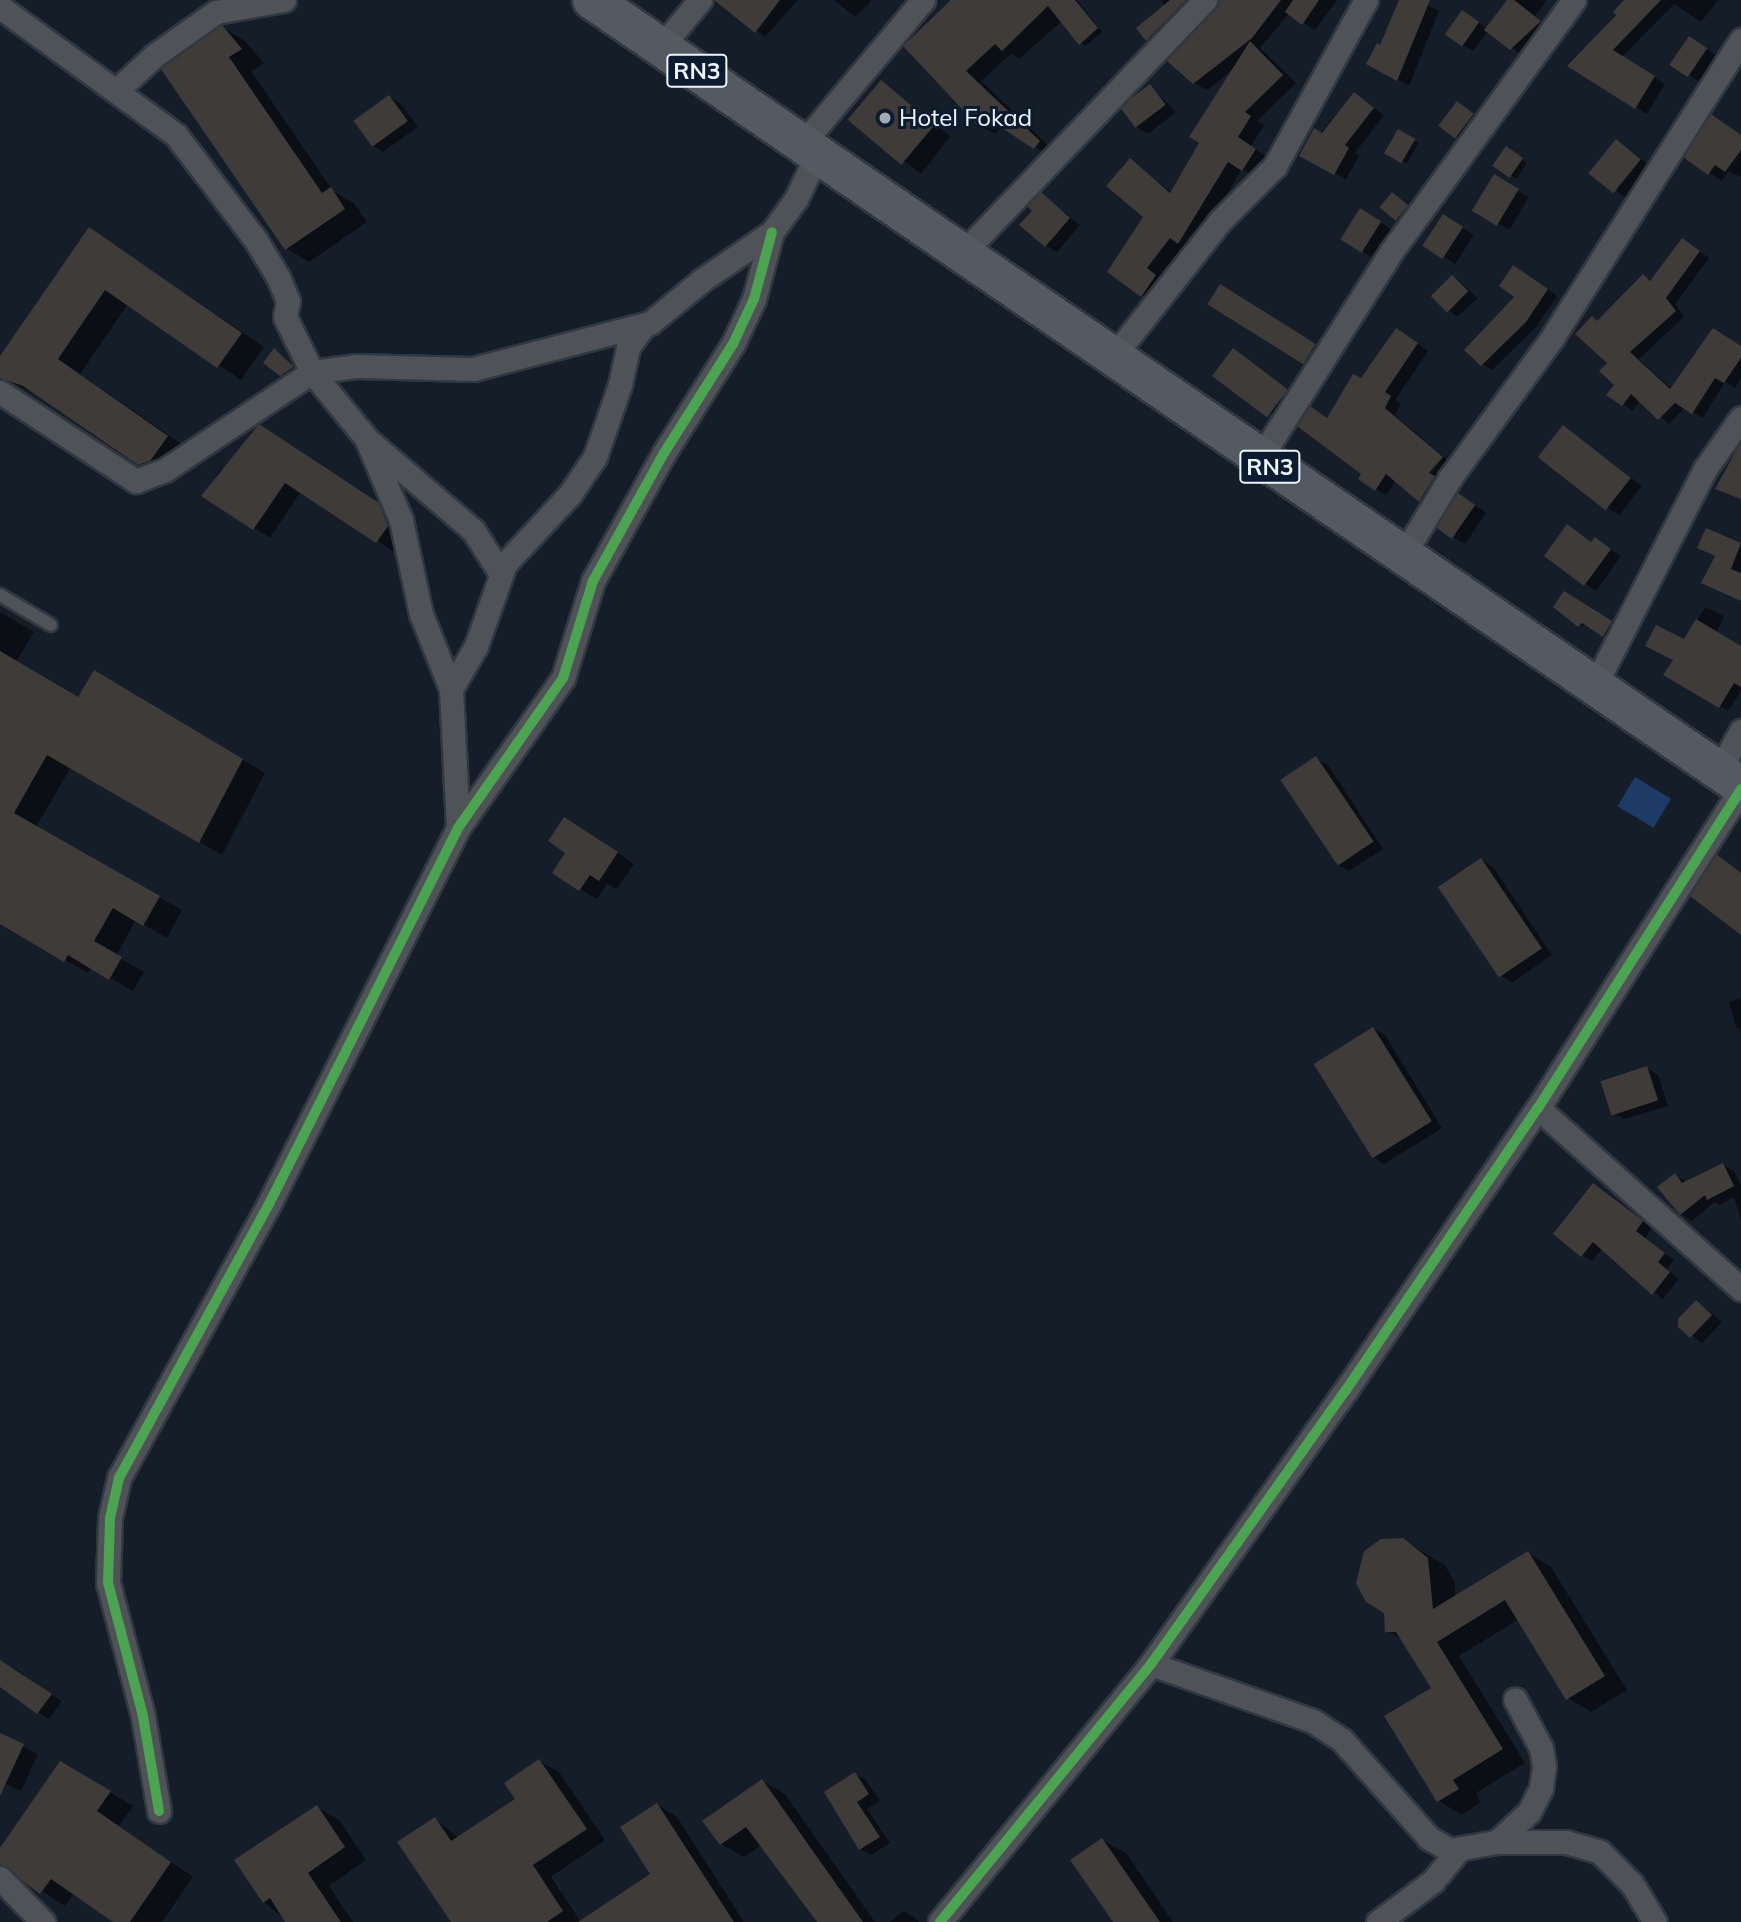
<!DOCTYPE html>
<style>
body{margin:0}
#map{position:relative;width:1741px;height:1922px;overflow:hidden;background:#151d29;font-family:Mulish,sans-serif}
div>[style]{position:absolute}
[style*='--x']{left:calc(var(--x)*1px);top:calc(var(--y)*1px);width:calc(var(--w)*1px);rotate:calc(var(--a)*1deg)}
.forest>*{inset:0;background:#1e3b68;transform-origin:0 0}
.shadow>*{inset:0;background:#0007;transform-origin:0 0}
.building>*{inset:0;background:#3e3b39;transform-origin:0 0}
.roads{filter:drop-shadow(2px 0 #313841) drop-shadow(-2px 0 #313841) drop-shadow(0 2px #313841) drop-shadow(0 -2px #313841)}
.lane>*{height:12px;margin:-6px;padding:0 6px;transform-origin:6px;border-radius:6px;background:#4f5358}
.street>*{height:23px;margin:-11.5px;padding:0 11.5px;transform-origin:11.5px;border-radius:11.5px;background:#4f5358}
.highway>*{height:38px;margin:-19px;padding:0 19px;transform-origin:19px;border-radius:19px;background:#555962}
.cycleway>*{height:10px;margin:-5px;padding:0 5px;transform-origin:5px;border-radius:5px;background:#4ca352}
.dots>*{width:19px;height:19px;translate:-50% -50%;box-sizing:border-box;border:4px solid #0d1b31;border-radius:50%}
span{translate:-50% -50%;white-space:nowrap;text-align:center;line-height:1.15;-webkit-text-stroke:6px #0d1b31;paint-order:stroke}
.shield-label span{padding:2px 5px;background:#0d1b31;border:2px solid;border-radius:5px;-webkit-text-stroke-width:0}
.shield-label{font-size:23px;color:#eff6ff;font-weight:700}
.poi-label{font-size:24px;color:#eff6ff}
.left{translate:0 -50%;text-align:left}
</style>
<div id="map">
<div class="forest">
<div style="left:1635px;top:777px;width:42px;height:34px;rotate:31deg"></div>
</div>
<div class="shadow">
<div style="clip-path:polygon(720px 0,798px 0,765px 37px)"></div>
<div style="clip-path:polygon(834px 0,870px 0,871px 2px,855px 17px)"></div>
<div style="clip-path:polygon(954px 0,1077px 0,1102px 32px,1085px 46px,1062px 21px,1019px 59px,1011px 54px,981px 81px,1055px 152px,1051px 157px,1002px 126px,995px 134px,979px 125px,905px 46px)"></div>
<div style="clip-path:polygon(1163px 0,1190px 0,1152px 43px,1138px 29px,1163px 8px)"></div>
<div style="clip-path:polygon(1231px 0,1337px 0,1315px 30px,1289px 13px,1260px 48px,1296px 83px,1257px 121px,1264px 125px,1251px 146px,1269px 158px,1257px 178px,1242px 169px,1193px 251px,1184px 246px,1160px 277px,1169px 284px,1156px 303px,1142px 295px,1145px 216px,1130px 160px,1172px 193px,1201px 143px,1234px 69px,1207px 90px,1194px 83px)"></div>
<div style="clip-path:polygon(1401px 0,1417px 0,1439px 11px,1409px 86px,1368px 64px,1381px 48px)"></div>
<div style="clip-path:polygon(1510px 0,1547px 0,1535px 16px,1551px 28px,1522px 55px,1488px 31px,1473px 51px,1462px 45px,1474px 19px,1487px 29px)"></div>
<div style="clip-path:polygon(1628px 0,1718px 0,1701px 22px,1674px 4px,1622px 57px,1665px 84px,1647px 114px,1570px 66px)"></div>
<div style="clip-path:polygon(222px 27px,245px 41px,264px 63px,251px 71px,333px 191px,354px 203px,367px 222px,309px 262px,286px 248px,163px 69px)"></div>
<div style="clip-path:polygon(1701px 45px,1717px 56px,1700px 82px,1673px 65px)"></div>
<div style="left:881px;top:82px;width:88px;height:48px;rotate:38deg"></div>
<div style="clip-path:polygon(1150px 86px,1176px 112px,1148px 134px,1137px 127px)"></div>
<div style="clip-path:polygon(1354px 94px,1384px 115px,1355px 153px,1359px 156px,1346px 179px,1302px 155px)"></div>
<div style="clip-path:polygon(389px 97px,401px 104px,418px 127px,383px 152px,372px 145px)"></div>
<div style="clip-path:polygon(1468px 110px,1484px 122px,1468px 143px,1441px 125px)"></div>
<div style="clip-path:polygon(1712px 116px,1741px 135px,1741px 177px,1729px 171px,1722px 181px,1709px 173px)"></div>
<div style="left:1398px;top:131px;width:24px;height:24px;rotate:30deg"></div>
<div style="clip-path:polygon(1627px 148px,1651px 166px,1628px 198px,1617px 192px)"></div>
<div style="left:1506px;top:149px;width:25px;height:19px;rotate:34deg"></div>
<div style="left:1494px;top:177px;width:40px;height:38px;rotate:30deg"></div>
<div style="clip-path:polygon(1041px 194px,1080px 225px,1057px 252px,1046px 246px,1034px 211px)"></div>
<div style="clip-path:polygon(1398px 197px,1412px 209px,1402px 223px,1382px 207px)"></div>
<div style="left:1361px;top:211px;width:35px;height:34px;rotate:31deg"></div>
<div style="left:1443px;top:216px;width:36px;height:34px;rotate:32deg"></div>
<div style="clip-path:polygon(90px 229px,264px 347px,241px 380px,128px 304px,80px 374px,190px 450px,162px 478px,38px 395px,0 377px,0 359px)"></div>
<div style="clip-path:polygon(1692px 246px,1709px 258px,1675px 304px,1684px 317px,1639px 359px,1672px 389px,1741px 347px,1741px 378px,1735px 388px,1725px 382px,1703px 418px,1685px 407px,1669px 424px,1640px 400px,1633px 411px,1609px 394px,1616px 384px,1598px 322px,1644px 277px,1652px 281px)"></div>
<div style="clip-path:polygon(1523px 272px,1557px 296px,1536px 327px,1492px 370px,1482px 364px,1517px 297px)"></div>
<div style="clip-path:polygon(1453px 277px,1478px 298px,1457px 317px,1433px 297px)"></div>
<div style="clip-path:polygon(1237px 295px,1330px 355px,1321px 369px,1209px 303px)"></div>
<div style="clip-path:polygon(1407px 336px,1428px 351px,1395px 400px,1401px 404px,1395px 415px,1452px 464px,1431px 506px,1396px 481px,1386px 495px,1376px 489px,1328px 419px)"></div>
<div style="clip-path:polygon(275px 350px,279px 353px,297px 370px,286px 378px,281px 375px)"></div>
<div style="clip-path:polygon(1233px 350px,1298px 396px,1283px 420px,1272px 414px)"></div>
<div style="clip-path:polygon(1564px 427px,1642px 486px,1619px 515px,1608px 508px)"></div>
<div style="clip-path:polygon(275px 435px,394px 514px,403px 535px,393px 551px,301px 491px,270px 538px,204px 495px,221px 469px,225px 472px)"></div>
<div style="clip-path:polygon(1469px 501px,1486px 513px,1465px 544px,1454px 538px)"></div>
<div style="clip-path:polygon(1707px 530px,1741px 545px,1741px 581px,1717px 557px)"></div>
<div style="clip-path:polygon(1592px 544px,1606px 546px,1621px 556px,1596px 591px,1546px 555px)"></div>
<div style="clip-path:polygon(1565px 594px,1616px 625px,1609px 638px,1587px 625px,1579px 626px,1555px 607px)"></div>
<div style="clip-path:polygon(1705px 607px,1724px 616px,1705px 659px,1741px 647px,1741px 691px,1728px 711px,1665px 674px)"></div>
<div style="clip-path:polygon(0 612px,34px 632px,16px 662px,79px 699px,118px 685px,265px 773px,222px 855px,71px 767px,36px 827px,182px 910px,167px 938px,136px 920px,116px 956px,144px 972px,133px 991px,91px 967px,88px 973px,0 922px)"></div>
<div style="clip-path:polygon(1316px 758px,1328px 765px,1383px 849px,1349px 871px,1338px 865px)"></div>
<div style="clip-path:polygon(582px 829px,634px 864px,617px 889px,607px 884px,597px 899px,580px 889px)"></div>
<div style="clip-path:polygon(1481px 860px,1493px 867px,1552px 955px,1512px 983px,1501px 976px)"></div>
<div style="clip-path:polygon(1741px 998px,1741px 1030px,1736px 1027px,1729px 1002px)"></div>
<div style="clip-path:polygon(1374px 1029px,1385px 1035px,1442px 1128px,1384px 1164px,1373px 1157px)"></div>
<div style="clip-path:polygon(1647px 1068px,1658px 1075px,1668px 1106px,1624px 1119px,1612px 1113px)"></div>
<div style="clip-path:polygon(1723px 1165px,1734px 1171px,1741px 1185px,1741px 1220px,1734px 1197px,1720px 1205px,1715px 1202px,1692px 1221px,1681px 1214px,1675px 1175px,1686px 1182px)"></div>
<div style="clip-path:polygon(1593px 1185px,1652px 1228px,1645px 1238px,1674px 1260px,1667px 1269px,1679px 1279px,1663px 1299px,1603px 1248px,1592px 1261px,1582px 1255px)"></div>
<div style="clip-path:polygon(1697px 1302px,1722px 1322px,1702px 1343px,1680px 1326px)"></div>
<div style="clip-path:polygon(1403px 1540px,1445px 1565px,1455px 1583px,1455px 1598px,1528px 1553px,1551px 1567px,1627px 1690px,1591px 1712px,1568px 1698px,1519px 1619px,1459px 1656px,1525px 1763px,1476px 1793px,1481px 1802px,1462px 1815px,1439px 1801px,1387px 1717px,1433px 1688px,1404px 1641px,1386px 1630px)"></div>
<div style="left:14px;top:1668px;width:58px;height:22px;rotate:35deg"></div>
<div style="clip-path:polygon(0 1735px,38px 1754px,21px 1791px,0 1782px)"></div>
<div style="clip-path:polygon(539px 1761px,559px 1772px,605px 1840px,551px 1877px,581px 1922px,453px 1922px,435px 1819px,459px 1838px,517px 1799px)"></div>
<div style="clip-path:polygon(855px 1774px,867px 1781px,880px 1801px,867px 1809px,890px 1843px,871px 1855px,860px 1849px)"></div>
<div style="clip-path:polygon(84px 1776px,133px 1806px,119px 1826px,193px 1877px,162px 1922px,117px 1922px,74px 1893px,65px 1906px,0 1863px,0 1851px)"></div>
<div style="clip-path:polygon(762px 1781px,785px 1794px,875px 1922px,818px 1922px,761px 1845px,744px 1857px,721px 1844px)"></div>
<div style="clip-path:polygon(658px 1805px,677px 1817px,744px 1922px,602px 1922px,653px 1874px)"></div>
<div style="clip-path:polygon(317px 1807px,339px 1820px,366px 1860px,329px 1886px,353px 1922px,288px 1922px,264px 1902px)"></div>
<div style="clip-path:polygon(1102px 1840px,1126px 1853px,1173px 1922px,1115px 1922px)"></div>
<div style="clip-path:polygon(903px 1911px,914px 1917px,919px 1922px,890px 1922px)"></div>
</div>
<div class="building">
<div style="clip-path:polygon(714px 0,780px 0,755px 33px)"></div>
<div style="clip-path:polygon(951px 0,1075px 0,1098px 28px,1079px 45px,1048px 6px,1002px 51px,995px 44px,966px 71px,1040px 141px,1034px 149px,985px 117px,978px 126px,903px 46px)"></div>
<div style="clip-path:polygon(1170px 0,1186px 0,1146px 41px,1136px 28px)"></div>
<div style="clip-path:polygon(1219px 0,1281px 0,1252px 38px,1193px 84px,1166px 60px,1215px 10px)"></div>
<div style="clip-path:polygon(1293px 0,1319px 0,1302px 25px,1285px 12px)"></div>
<div style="clip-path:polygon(1399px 0,1430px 0,1397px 81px,1366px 64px,1377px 43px,1380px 45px)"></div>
<div style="clip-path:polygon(1507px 0,1514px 0,1541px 21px,1510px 50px,1484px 30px)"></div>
<div style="clip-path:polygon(1624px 0,1661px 0,1613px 50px,1655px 76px,1635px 109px,1567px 66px,1616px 15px,1613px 12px)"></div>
<div style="left:1462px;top:10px;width:21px;height:30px;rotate:35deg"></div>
<div style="clip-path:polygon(222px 25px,242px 49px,229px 57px,322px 193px,331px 187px,345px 209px,285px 250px,161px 69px)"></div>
<div style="left:1689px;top:36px;width:22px;height:35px;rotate:34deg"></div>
<div style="clip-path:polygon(1250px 41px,1283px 75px,1245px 112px,1251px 116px,1238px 137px,1256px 149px,1242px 171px,1228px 162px,1178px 244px,1170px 238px,1147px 268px,1156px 275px,1141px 297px,1107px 272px,1143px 217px,1106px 186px,1130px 158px,1170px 193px,1199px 143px,1189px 137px)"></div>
<div style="left:881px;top:80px;width:70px;height:52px;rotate:40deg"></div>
<div style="left:1150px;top:84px;width:26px;height:38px;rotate:53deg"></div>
<div style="clip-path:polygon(1354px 92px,1374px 108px,1345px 145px,1349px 148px,1334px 175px,1299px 156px,1314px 128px,1322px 133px)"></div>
<div style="left:389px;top:95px;width:32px;height:44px;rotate:54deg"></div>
<div style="left:1457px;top:101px;width:21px;height:31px;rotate:37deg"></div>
<div style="clip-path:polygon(1711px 114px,1741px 135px,1741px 150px,1725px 172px,1715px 165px,1708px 175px,1683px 157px)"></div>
<div style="left:1398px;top:129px;width:20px;height:28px;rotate:30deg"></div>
<div style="left:1616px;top:139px;width:32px;height:44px;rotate:39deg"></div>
<div style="left:1506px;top:146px;width:21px;height:24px;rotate:35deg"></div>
<div style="left:1494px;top:174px;width:29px;height:43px;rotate:31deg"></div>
<div style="clip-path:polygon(1041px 192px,1070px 218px,1045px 247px,1019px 225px,1032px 211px,1027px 206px)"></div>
<div style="left:1392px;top:192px;width:21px;height:20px;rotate:39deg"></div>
<div style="left:1360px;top:208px;width:25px;height:37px;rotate:32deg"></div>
<div style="left:1443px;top:214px;width:24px;height:38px;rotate:33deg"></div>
<div style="clip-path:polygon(89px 227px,242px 333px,217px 368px,105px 290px,58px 359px,168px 436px,150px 461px,138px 465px,23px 386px,0 378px,0 356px)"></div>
<div style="clip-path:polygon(1682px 238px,1700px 251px,1666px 298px,1676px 311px,1630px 352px,1670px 389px,1713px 328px,1741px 346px,1741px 358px,1724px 383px,1715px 378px,1692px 414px,1675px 403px,1658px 420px,1631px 394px,1622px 406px,1606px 395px,1614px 385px,1599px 371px,1607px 363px,1575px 334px,1592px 316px,1597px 321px,1643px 274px,1650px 281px)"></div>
<div style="clip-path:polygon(1513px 265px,1548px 289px,1526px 322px,1481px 366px,1464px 350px,1514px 297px,1499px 286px)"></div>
<div style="left:1452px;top:275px;width:23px;height:30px;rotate:45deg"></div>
<div style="left:1220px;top:284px;width:113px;height:24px;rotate:32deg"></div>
<div style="clip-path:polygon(1396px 328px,1418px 343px,1385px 392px,1391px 396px,1385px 408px,1443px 457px,1429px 473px,1435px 476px,1419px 502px,1386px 474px,1375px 491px,1358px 479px,1361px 474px,1297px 426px,1310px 406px,1327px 418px,1353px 374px,1361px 378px)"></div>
<div style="clip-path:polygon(274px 348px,294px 367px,280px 376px,263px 363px)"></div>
<div style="left:1233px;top:348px;width:69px;height:35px;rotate:37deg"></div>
<div style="clip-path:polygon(259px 424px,379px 503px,388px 526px,376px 543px,285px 483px,253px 530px,201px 496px)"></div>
<div style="left:1563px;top:425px;width:86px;height:41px;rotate:38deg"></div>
<div style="clip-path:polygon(1741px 442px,1741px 499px,1715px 489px)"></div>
<div style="left:1458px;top:493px;width:21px;height:41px;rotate:35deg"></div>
<div style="clip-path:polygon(1567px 524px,1591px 542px,1595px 537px,1611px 549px,1584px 586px,1544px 556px)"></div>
<div style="clip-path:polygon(1706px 528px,1741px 543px,1731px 569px,1741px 573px,1741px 601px,1701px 583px,1715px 556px,1697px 548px)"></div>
<div style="clip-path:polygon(1564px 591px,1612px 621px,1603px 637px,1582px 623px,1578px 627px,1553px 607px)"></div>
<div style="clip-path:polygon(1696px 619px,1741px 646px,1741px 687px,1734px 683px,1719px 708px,1663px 675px,1673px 660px,1645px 646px,1656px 625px,1684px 639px)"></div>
<div style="clip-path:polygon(0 651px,78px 697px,94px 670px,243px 759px,199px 843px,47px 755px,14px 813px,160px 896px,143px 926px,113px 908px,94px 941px,122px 957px,109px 980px,68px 955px,64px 962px,0 924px)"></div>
<div style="left:1316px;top:756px;width:103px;height:43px;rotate:56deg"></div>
<div style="clip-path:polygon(564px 817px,618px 852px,599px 881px,590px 875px,579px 891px,552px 873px,565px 853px,548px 841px)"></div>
<div style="clip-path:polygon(1716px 854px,1741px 873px,1741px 935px,1690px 896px)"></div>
<div style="left:1481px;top:858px;width:109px;height:52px;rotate:56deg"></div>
<div style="left:1373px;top:1027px;width:111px;height:70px;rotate:58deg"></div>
<div style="left:1647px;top:1066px;width:36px;height:49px;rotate:72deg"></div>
<div style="clip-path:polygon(1723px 1163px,1734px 1186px,1707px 1200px,1705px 1195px,1680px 1215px,1657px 1187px,1675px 1173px,1682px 1183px)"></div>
<div style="clip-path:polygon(1593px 1183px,1643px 1221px,1636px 1231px,1665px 1253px,1658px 1262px,1670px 1272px,1652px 1295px,1593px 1242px,1581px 1257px,1553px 1234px)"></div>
<div style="clip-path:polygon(1696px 1300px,1712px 1315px,1690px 1338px,1678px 1327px,1678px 1319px)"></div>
<div style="clip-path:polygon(1403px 1538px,1428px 1558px,1433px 1609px,1528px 1551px,1605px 1676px,1566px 1700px,1505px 1600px,1437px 1642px,1503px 1749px,1453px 1780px,1459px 1789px,1437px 1802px,1384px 1716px,1431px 1688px,1396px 1632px,1385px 1632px,1384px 1613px,1366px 1602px,1356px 1583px,1364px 1551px,1381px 1539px)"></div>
<div style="clip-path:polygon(0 1660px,52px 1694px,37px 1714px,0 1687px)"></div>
<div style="clip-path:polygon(0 1733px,24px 1744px,0 1796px)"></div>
<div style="clip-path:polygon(539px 1759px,587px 1829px,533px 1865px,563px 1911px,547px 1922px,451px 1922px,397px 1842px,435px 1817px,451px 1841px,515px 1799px,504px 1783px)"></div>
<div style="clip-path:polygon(60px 1761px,111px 1791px,97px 1811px,171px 1862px,130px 1922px,113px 1922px,51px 1879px,40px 1894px,0 1864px,0 1848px)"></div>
<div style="clip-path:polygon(855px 1772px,869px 1794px,857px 1802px,880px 1837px,859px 1850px,824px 1792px)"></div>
<div style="clip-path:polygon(762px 1779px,863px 1922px,817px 1922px,746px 1827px,720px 1845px,702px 1821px)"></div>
<div style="clip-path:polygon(657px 1803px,734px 1922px,578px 1922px,650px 1874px,620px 1827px)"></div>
<div style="clip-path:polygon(317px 1805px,345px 1847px,308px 1873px,341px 1922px,285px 1922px,270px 1898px,263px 1903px,234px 1860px)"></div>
<div style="clip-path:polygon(1102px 1838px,1160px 1922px,1113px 1922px,1070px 1860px)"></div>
</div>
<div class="roads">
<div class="lane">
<div style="--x:0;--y:595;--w:59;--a:30.5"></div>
</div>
<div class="street">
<div style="--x:0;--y:7;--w:218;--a:36"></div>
<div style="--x:176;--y:135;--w:131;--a:52.8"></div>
<div style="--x:255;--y:239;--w:44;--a:58.8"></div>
<div style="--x:278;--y:277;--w:26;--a:67"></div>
<div style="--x:288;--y:301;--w:16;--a:101"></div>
<div style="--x:285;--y:317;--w:61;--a:63.9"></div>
<div style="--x:312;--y:372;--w:85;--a:50.7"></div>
<div style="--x:366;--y:438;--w:89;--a:66.9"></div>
<div style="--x:401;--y:520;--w:96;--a:78"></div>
<div style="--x:421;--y:614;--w:81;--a:68.2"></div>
<div style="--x:451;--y:689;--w:139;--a:87.1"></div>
<div style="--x:661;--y:47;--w:61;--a:-50.3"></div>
<div style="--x:116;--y:91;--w:53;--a:-42.7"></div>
<div style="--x:155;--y:55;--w:75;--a:-35.2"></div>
<div style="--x:216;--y:12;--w:69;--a:-10"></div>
<div style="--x:803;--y:143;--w:187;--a:-50"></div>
<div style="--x:962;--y:254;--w:352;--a:-46.3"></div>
<div style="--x:1113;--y:357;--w:173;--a:-51.8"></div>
<div style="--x:1220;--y:221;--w:78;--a:-45"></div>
<div style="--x:1275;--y:166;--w:189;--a:-61.3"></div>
<div style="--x:0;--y:392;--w:163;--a:33.2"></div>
<div style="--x:136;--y:481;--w:31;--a:-21"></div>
<div style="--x:165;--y:470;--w:177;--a:-33.7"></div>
<div style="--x:312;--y:372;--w:44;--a:-7.8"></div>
<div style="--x:356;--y:366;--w:117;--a:1.5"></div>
<div style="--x:473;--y:369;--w:183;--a:-14.6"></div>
<div style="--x:650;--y:323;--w:67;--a:-39.6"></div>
<div style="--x:702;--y:280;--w:85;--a:-34.4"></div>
<div style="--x:772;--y:232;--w:41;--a:-54"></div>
<div style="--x:796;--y:199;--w:49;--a:-64.5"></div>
<div style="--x:369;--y:441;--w:137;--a:40.6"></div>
<div style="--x:473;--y:530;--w:52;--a:57.5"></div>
<div style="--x:1259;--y:460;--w:246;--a:-57.6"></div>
<div style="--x:1391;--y:252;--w:311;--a:-54"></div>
<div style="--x:1404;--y:554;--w:89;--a:-58.8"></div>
<div style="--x:1450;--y:478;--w:173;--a:-53.9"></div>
<div style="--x:1552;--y:338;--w:353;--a:-57.6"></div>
<div style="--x:1595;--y:685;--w:242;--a:-63"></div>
<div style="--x:1705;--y:469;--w:62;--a:-54.8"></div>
<div style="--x:451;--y:689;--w:50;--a:-59.8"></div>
<div style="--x:476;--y:646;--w:87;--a:-70.5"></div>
<div style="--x:505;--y:564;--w:96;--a:-47.1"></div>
<div style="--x:570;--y:494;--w:45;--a:-56"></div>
<div style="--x:595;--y:457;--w:76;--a:-70.9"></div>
<div style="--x:620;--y:385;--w:39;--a:-78"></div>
<div style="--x:628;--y:347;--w:27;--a:-54"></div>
<div style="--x:1718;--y:773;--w:48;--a:-61.3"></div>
<div style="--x:1538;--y:1108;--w:272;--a:41.7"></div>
<div style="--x:1151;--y:1664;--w:172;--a:19.4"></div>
<div style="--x:1313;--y:1721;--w:35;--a:33"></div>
<div style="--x:1342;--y:1740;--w:131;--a:48.4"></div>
<div style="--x:1429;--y:1838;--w:24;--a:30"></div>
<div style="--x:1450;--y:1850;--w:48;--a:-9.7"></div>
<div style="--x:1497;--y:1842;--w:69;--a:0"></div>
<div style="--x:1566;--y:1842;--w:35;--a:16"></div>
<div style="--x:1600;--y:1852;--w:45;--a:45"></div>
<div style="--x:1632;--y:1884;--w:44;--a:58.8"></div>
<div style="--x:159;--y:1811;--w:96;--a:-99.6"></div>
<div style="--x:143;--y:1716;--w:138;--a:-104.7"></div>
<div style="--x:108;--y:1583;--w:65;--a:-88.2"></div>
<div style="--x:110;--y:1518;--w:41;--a:-77.3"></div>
<div style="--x:119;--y:1478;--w:312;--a:-61.3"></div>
<div style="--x:269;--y:1204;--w:421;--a:-63.3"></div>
<div style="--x:458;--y:828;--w:183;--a:-55"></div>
<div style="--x:563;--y:678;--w:102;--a:-72.8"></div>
<div style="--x:593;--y:581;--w:146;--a:-61"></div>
<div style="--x:664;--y:453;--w:129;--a:-57.7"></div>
<div style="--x:733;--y:344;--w:50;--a:-65"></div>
<div style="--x:754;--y:299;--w:69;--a:-75"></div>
<div style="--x:1497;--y:1842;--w:44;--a:-43.2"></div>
<div style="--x:1529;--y:1812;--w:27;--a:-63"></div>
<div style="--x:1541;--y:1788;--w:22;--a:-82"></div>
<div style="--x:1544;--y:1766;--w:18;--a:-99"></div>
<div style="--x:1541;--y:1748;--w:55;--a:-118"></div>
<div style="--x:0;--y:1878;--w:62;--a:45.7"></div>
<div style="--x:940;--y:1922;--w:333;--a:-50.7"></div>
<div style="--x:1151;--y:1664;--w:336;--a:-54.6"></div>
<div style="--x:1346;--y:1390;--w:341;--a:-55.8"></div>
<div style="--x:1538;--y:1108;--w:378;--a:-57.5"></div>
<div style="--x:1378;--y:1922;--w:69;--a:-36.7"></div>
<div style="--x:1433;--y:1881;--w:40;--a:-51"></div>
</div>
<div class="highway">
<div style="--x:592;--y:0;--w:1392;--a:34.37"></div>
</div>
</div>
<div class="cycleway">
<div style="--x:159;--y:1811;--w:96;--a:-99.6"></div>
<div style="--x:143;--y:1716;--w:138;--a:-104.7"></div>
<div style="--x:108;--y:1583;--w:65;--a:-88.2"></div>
<div style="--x:110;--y:1518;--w:41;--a:-77.3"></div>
<div style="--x:119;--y:1478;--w:312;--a:-61.3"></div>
<div style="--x:269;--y:1204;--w:421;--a:-63.3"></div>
<div style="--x:458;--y:828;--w:183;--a:-55"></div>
<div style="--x:563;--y:678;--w:102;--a:-72.8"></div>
<div style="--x:593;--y:581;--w:146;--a:-61"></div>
<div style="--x:664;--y:453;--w:129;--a:-57.7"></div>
<div style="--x:733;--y:344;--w:50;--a:-65"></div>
<div style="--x:754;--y:299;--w:69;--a:-75"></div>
<div style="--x:940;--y:1922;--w:333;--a:-50.7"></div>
<div style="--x:1151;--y:1664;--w:336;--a:-54.6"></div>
<div style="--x:1346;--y:1390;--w:341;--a:-55.8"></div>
<div style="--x:1538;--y:1108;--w:378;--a:-57.5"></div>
</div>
<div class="dots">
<div style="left:885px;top:118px;background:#a3aab4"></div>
</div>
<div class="shield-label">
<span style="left:697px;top:71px">RN3</span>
<span style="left:1270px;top:467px">RN3</span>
</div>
<div class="poi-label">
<span class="left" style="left:899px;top:118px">Hotel Fokad</span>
</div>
</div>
